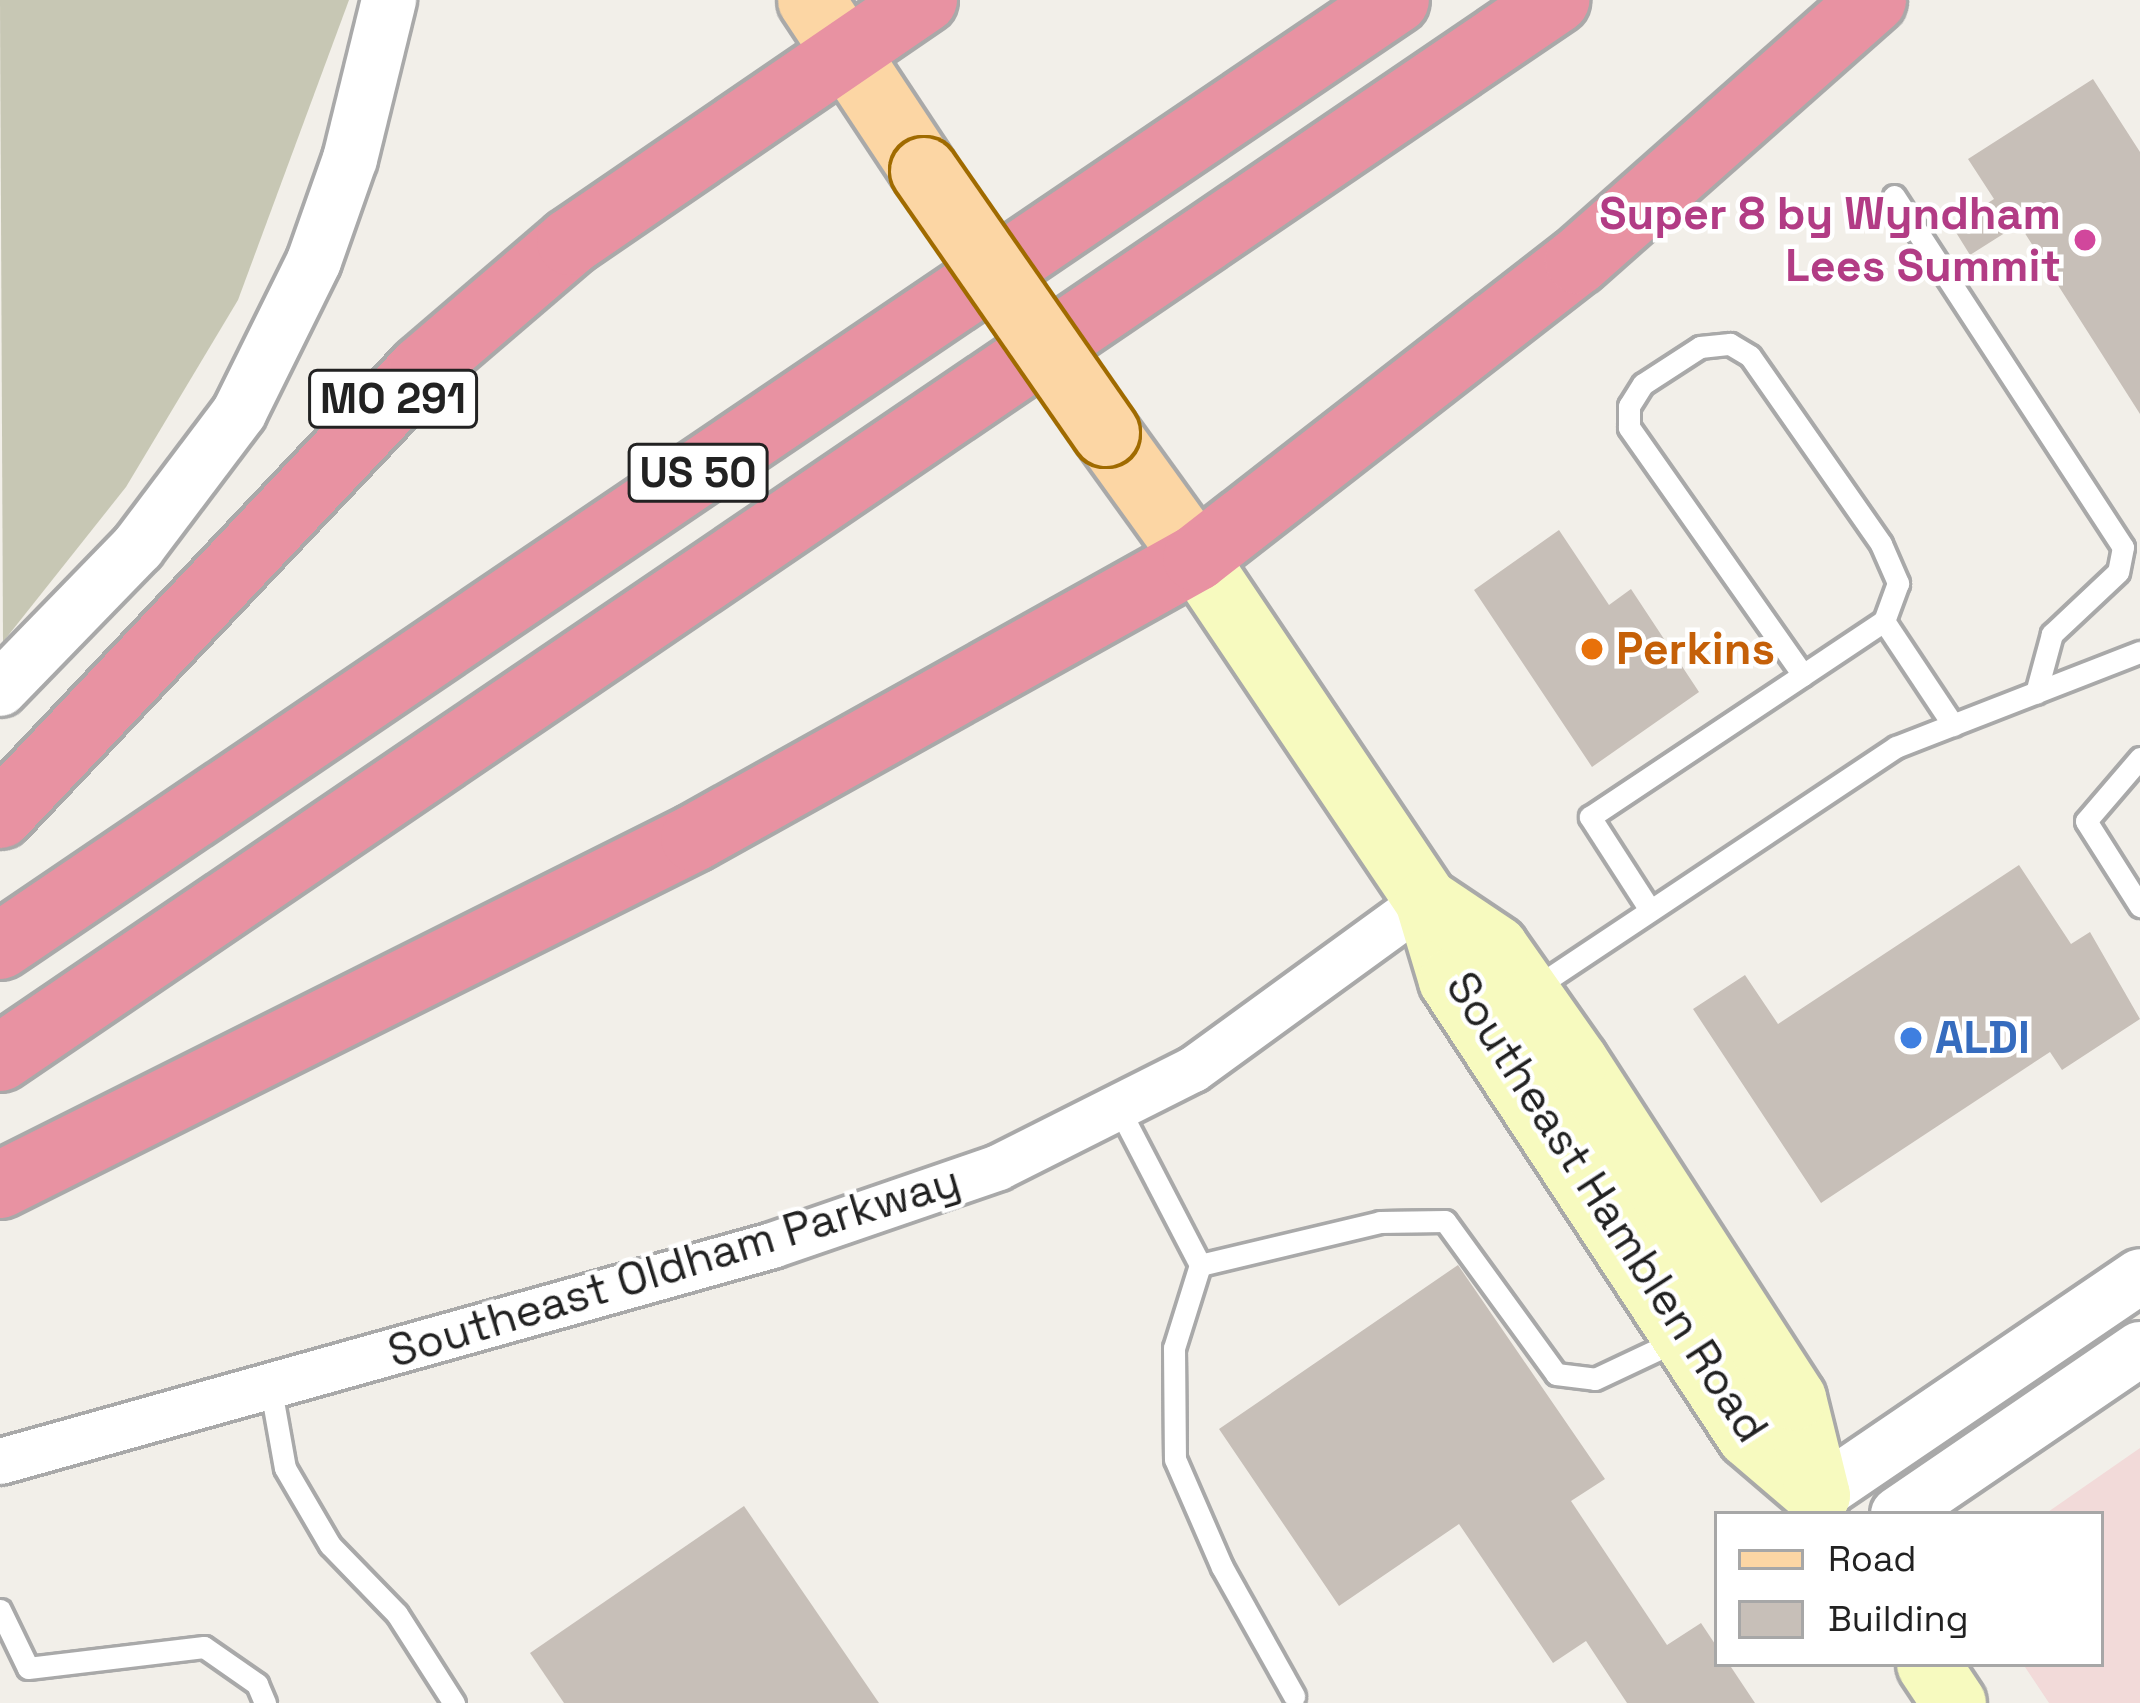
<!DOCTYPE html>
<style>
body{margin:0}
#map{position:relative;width:2140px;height:1703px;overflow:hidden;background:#f2efe9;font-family:"Space Grotesk",sans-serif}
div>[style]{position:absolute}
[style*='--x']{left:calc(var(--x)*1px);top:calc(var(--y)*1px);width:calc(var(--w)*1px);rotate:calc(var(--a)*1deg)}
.commercial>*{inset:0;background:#f2dad9}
.construction>*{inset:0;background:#c7c7b4}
.building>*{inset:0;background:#c7bfb8}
.roads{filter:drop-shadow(3px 0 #a9a9a9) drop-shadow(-3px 0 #a9a9a9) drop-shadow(0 3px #a9a9a9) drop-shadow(0 -3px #a9a9a9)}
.service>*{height:21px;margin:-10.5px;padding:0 10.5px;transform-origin:10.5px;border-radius:10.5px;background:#fff}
.minor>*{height:45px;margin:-22.5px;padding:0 22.5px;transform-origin:22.5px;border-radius:22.5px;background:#fff}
.tertiary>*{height:54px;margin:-27px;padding:0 27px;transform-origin:27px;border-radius:27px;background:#fff}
.secondary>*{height:63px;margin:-31.5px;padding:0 31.5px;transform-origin:31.5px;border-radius:31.5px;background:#f7fabf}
.primary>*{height:66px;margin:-33px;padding:0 33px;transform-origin:33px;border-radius:33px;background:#fcd6a4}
.motorway>*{height:66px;margin:-33px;padding:0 33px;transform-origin:33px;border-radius:33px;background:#e892a2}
.bridges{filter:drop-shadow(3px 0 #a06b00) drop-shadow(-3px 0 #a06b00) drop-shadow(0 3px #a06b00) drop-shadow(0 -3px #a06b00)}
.primary-bridge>*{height:66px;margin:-33px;padding:0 33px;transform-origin:33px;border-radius:33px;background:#fcd6a4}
.dots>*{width:33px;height:33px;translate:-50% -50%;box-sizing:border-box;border:6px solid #fff;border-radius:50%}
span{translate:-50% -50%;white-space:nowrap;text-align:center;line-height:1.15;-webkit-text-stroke:9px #fff;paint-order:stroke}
.shield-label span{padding:3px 9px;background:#fff;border:3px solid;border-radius:9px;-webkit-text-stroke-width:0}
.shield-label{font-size:42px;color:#222;font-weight:700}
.hotel-label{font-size:45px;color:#b23c85;font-weight:700}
.right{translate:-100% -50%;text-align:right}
.food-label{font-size:45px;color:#c56008;font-weight:700}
.left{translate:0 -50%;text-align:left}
.shop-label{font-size:45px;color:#366cbe;font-weight:700}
.street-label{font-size:45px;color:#222}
.legend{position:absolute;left:1714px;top:1511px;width:390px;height:156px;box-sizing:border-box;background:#fff;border:3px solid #a7a7a7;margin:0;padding:15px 21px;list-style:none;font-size:36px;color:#222}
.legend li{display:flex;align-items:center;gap:24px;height:60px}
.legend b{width:60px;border:3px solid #a7a7a7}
</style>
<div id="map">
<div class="commercial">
<div style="clip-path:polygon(2140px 1448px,2140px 1703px,2049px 1703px,2023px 1664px,2101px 1664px,2101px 1514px,2045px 1514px)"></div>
</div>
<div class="construction">
<div style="clip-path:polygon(0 0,349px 0,238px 300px,126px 487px,3px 642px)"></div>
</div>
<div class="building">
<div style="clip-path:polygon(2093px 79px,2140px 152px,2140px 414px,2019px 224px,1970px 255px,1952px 226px,1994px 199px,1968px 159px)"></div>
<div style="clip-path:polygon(1559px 530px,1609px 605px,1631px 589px,1699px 692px,1592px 767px,1474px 590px)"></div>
<div style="clip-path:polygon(2019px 865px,2071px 944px,2090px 932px,2140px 1019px,2062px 1070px,2050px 1052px,1821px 1203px,1693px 1009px,1745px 975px,1778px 1024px)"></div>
<div style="clip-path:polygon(1458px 1265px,1605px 1479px,1571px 1501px,1667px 1645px,1701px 1623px,1717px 1647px,1717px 1664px,1729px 1664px,1755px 1703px,1627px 1703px,1586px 1641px,1553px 1663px,1459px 1524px,1339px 1606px,1219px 1429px)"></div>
<div style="clip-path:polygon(744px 1506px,879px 1703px,564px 1703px,530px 1653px)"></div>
</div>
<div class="roads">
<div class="service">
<div style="--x:1894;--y:196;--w:419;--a:56.9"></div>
<div style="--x:2123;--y:547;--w:25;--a:101"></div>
<div style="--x:2118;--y:572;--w:91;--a:136.8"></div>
<div style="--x:2052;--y:634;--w:61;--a:105.2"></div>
<div style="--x:1803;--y:675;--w:97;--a:-33.7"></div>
<div style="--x:2140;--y:758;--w:83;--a:130.6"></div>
<div style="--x:2086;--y:821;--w:101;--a:57.6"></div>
<div style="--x:1650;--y:910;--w:111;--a:-122.8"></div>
<div style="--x:1590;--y:817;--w:256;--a:-33.7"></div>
<div style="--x:1803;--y:675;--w:303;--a:-125.1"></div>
<div style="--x:1629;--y:427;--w:21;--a:-90"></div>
<div style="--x:1629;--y:406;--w:26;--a:-58"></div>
<div style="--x:1643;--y:384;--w:68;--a:-33"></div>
<div style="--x:1700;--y:347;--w:30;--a:-6"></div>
<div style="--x:1730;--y:344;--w:23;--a:31"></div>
<div style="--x:1750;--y:356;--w:229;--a:55.1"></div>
<div style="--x:1881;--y:544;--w:43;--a:66.4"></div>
<div style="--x:1898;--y:583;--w:40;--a:110.2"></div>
<div style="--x:1884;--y:621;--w:125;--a:56.4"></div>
<div style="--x:1530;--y:991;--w:440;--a:-33.7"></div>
<div style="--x:1896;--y:747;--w:262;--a:-21.3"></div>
<div style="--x:1120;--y:1111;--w:174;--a:62.5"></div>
<div style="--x:1200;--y:1265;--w:185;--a:-13.4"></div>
<div style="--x:1380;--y:1222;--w:65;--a:-0.9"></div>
<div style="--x:1445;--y:1221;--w:189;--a:54"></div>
<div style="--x:1556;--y:1374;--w:39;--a:7"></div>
<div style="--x:1595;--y:1379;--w:92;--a:-25.2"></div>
<div style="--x:1200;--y:1265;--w:87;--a:107.4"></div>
<div style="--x:1174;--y:1348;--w:111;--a:89.5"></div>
<div style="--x:1175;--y:1459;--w:118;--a:66.5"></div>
<div style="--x:1222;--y:1567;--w:148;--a:60.8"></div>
<div style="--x:270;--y:1384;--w:85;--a:79.9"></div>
<div style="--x:285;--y:1468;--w:89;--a:59.7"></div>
<div style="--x:330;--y:1545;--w:96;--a:45.8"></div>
<div style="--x:397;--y:1614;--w:106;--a:57.4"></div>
<div style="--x:0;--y:1610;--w:64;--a:64.2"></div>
<div style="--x:28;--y:1668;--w:177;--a:-6.8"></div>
<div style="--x:204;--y:1647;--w:65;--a:34.9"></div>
<div style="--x:257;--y:1684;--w:21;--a:67"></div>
</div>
<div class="minor">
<div style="--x:0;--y:1461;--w:802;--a:-15.63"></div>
<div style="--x:772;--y:1245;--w:239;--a:-19"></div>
<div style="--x:998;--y:1167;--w:218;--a:-26.7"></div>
<div style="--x:1193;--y:1069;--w:288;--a:-36"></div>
</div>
<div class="tertiary">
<div style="--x:0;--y:689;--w:198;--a:-45.8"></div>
<div style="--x:138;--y:547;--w:168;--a:-53"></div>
<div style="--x:239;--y:413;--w:169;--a:-63.7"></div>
<div style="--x:314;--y:261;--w:108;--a:-70.6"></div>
<div style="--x:350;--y:159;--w:164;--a:-76.2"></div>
<div style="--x:1818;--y:1495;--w:389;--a:-34.2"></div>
<div style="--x:1898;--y:1514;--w:293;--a:-34.3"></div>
</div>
<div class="secondary">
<div style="--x:1196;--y:558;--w:412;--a:56.1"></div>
<div style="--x:1426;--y:900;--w:84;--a:73.3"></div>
<div style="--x:1450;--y:980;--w:544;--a:56.78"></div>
<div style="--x:1748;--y:1435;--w:92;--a:40.6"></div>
<div style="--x:1818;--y:1495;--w:100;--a:-103.9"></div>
<div style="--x:1794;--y:1398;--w:401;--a:-122.9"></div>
<div style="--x:1576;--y:1061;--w:139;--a:-125.1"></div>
<div style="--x:1496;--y:947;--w:84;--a:-146.1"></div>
<div style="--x:1928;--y:1664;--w:47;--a:56.3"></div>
</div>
<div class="primary">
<div style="--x:811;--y:0;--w:205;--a:56.5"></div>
<div style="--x:1106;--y:433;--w:154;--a:54.2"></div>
</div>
<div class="motorway">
<div style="--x:0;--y:815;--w:614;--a:-46.58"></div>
<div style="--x:422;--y:369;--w:195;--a:-40.6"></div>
<div style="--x:570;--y:242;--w:429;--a:-34.4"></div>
<div style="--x:0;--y:946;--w:1686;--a:-34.12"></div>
<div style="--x:0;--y:1058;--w:1882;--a:-34.21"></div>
<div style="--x:0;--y:1185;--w:776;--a:-26.57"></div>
<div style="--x:694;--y:838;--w:575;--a:-29.15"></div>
<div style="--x:1196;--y:558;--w:484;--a:-37.9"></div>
<div style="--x:1578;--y:261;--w:394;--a:-41.5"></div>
</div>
</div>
<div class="bridges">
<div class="primary-bridge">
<div style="--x:924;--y:171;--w:319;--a:55.2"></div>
</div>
</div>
<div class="dots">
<div style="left:2085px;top:240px;background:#d1479c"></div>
<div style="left:1592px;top:649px;background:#e8710a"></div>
<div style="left:1911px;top:1038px;background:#3f7fe0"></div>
</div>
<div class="shield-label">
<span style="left:393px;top:399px">MO 291</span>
<span style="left:698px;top:473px">US 50</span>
</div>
<div class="hotel-label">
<span class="right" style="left:2061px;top:240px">Super 8 by Wyndham<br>Lees Summit</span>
</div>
<div class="food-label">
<span class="left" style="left:1616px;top:649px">Perkins</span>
</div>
<div class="shop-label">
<span class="left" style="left:1935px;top:1038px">ALDI</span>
</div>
<div class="street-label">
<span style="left:1607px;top:1207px;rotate:57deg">Southeast Hamblen Road</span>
<span style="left:674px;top:1266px;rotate:-17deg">Southeast Oldham Parkway</span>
</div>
<ul class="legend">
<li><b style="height:15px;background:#fcd6a4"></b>Road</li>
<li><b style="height:33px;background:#c7bfb8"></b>Building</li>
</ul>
</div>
